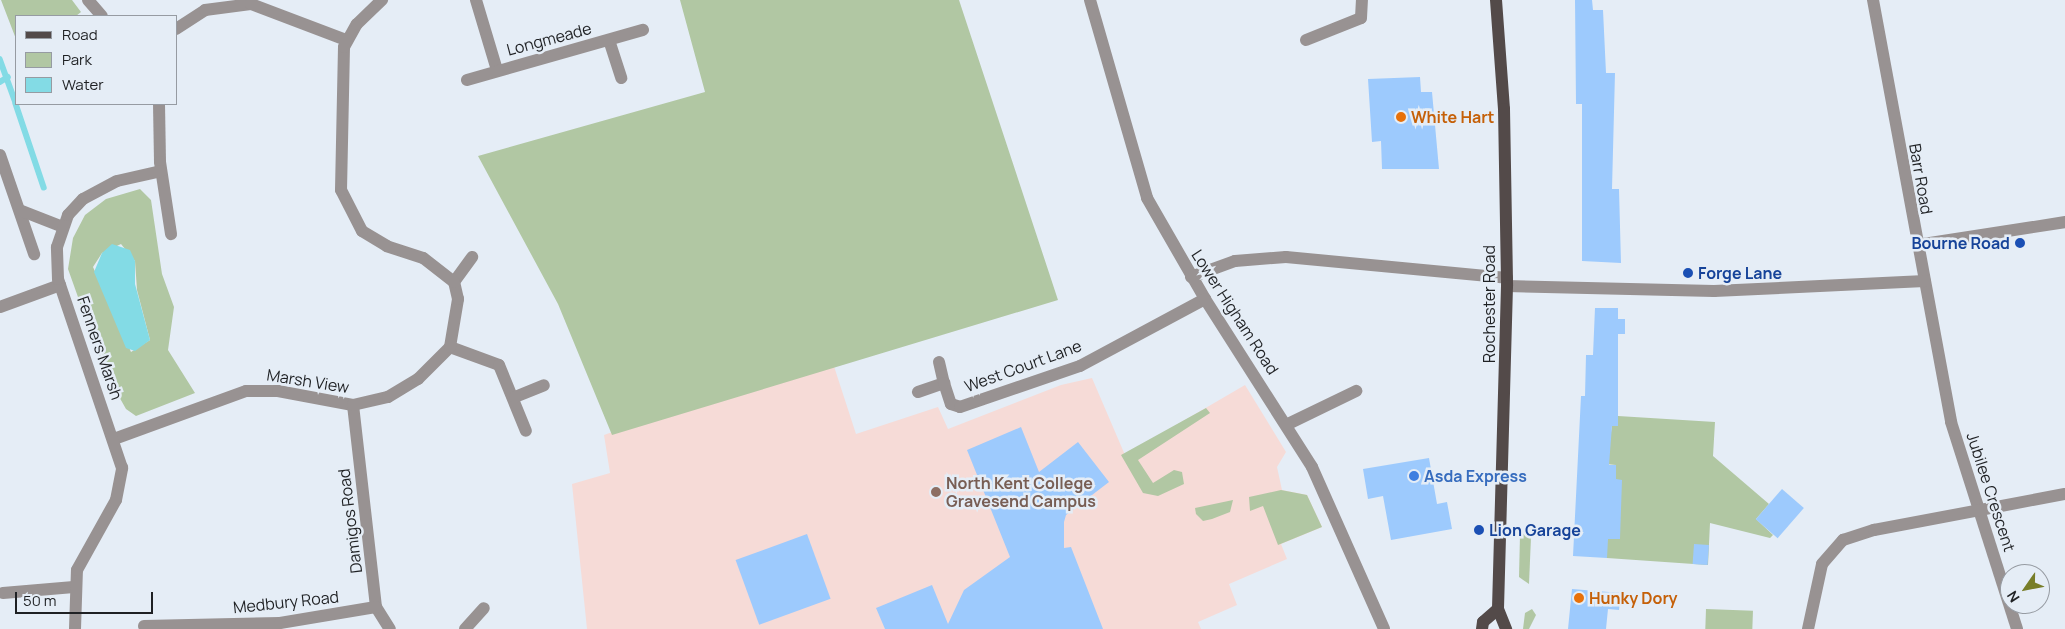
<!DOCTYPE html>
<style>
body{margin:0}
#map{position:relative;width:2065px;height:629px;overflow:hidden;background:#e5edf6;font-family:Manrope,sans-serif}
div>[style]{position:absolute}
[style*='--x']{left:calc(var(--x)*1px);top:calc(var(--y)*1px);width:calc(var(--w)*1px);rotate:calc(var(--a)*1deg)}
.education>*{inset:0;background:#f6dbd7}
.green>*{inset:0;background:#b1c7a3;transform-origin:0 0}
.water>*{inset:0;background:#83dbe5}
.stream>*{height:5.5px;margin:-2.75px;padding:0 2.75px;transform-origin:2.75px;border-radius:2.75px;background:#83dbe5}
.building>*{inset:0;background:#9dcafd;transform-origin:0 0}
.minor>*{height:12px;margin:-6px;padding:0 6px;transform-origin:6px;border-radius:6px;background:#989292}
.tertiary>*{height:12px;margin:-6px;padding:0 6px;transform-origin:6px;border-radius:6px;background:#989292}
.primary>*{height:12px;margin:-6px;padding:0 6px;transform-origin:6px;border-radius:6px;background:#534a49}
.dots>*{width:14px;height:14px;translate:-50% -50%;box-sizing:border-box;border:2px solid #e5edf6;border-radius:50%}
span{translate:-50% -50%;white-space:nowrap;text-align:center;line-height:1.15;-webkit-text-stroke:5px #e5edf6;paint-order:stroke}
.street-label{font-size:16px;color:#1f2124}
.food-label{font-size:16px;color:#c56008;font-weight:700}
.left{translate:0 -50%;text-align:left}
.transit-label{font-size:16px;color:#164399;font-weight:700}
.right{translate:-100% -50%;text-align:right}
.shop-label{font-size:16px;color:#366cbe;font-weight:700}
.education-label{font-size:16px;color:#785e54;font-weight:700}
.legend{position:absolute;left:15px;top:15px;width:162px;height:90px;box-sizing:border-box;background:#e5edf6;border:1px solid #969ba2;margin:0;padding:6px 9px;list-style:none;font-size:15px;color:#1f2124}
.legend li{display:flex;align-items:center;gap:10px;height:25px}
.legend b{width:25px;border:1px solid #969ba2}
.north{position:absolute;left:2000px;top:564px;width:50px;height:50px;box-sizing:border-box;background:#e5edf6;border:1px solid #969ba2;border-radius:50%;rotate:237deg;font-size:14px;font-weight:700;line-height:20px;text-align:center;color:#1f2124}
.north::after{content:'';display:block;margin:auto;width:18px;height:22px;background:#787e29;clip-path:polygon(50% 0,100% 100%,50% 72%,0 100%)}
.scale{position:absolute;left:15px;top:592px;width:138px;height:22px;box-sizing:border-box;border:2px solid #1f2124;border-top:0;padding-left:6px;font-size:15px;line-height:18px;white-space:nowrap;color:#1f2124;-webkit-text-stroke:4px #e5edf6;paint-order:stroke}
</style>
<div id="map">
<div class="education">
<div style="clip-path:polygon(830px 354px,856px 434px,938px 407px,948px 429px,1061px 385px,1092px 378px,1125px 455px,1245px 385px,1286px 452px,1277px 467px,1282px 490px,1307px 495px,1322px 527px,1281px 544px,1287px 559px,1229px 584px,1237px 605px,1198px 622px,1201px 629px,587px 629px,572px 484px,610px 473px,604px 435px)"></div>
</div>
<div class="green">
<div style="clip-path:polygon(1px 0,72px 0,81px 12px,76px 16px,16px 16px,16px 39px)"></div>
<div style="clip-path:polygon(680px 0,959px 0,1058px 300px,612px 435px,558px 304px,478px 156px,705px 92px)"></div>
<div style="clip-path:polygon(evenodd,140px 189px,151px 200px,162px 274px,174px 307px,168px 350px,195px 393px,136px 416px,126px 409px,104px 370px,68px 269px,73px 238px,85px 215px,106px 199px,140px 189px,121px 244px,135px 261px,137px 290px,150px 340px,131px 352px,93px 267px,102px 253px,121px 244px)"></div>
<div style="clip-path:polygon(1206px 408px,1210px 413px,1138px 460px,1153px 483px,1174px 470px,1182px 472px,1184px 484px,1158px 496px,1143px 493px,1121px 455px)"></div>
<div style="clip-path:polygon(1618px 416px,1715px 422px,1713px 456px,1769px 504px,1756px 519px,1773px 535px,1770px 538px,1710px 523px,1708px 565px,1607px 558px,1604px 488px,1616px 476px,1616px 465px,1606px 464px,1612px 426px,1618px 426px)"></div>
<div style="clip-path:polygon(1281px 490px,1307px 495px,1322px 527px,1278px 545px,1263px 506px,1250px 511px,1249px 497px)"></div>
<div style="clip-path:polygon(1233px 500px,1230px 512px,1212px 519px,1203px 521px,1196px 514px,1195px 508px)"></div>
<div style="clip-path:polygon(1526px 533px,1531px 537px,1529px 584px,1519px 577px,1520px 535px)"></div>
<div style="clip-path:polygon(1532px 609px,1536px 615px,1529px 629px,1523px 629px,1525px 613px)"></div>
<div style="left:1706px;top:609px;width:47px;height:20px;rotate:2deg"></div>
</div>
<div class="water">
<div style="clip-path:polygon(112px 244px,130px 250px,135px 261px,135px 284px,150px 340px,135px 351px,126px 348px,94px 272px,102px 253px)"></div>
</div>
<div class="stream">
<div style="--x:0;--y:59;--w:47;--a:70"></div>
<div style="--x:0;--y:82;--w:9;--a:-32"></div>
<div style="--x:16;--y:104;--w:88;--a:71.4"></div>
</div>
<div class="building">
<div style="clip-path:polygon(1575px 0,1592px 0,1593px 10px,1603px 10px,1606px 73px,1615px 73px,1612px 189px,1619px 189px,1621px 263px,1582px 261px,1582px 104px,1576px 104px)"></div>
<div style="clip-path:polygon(1420px 77px,1421px 92px,1432px 92px,1439px 169px,1382px 169px,1381px 141px,1372px 142px,1368px 79px)"></div>
<div style="clip-path:polygon(1595px 308px,1618px 308px,1618px 319px,1625px 319px,1625px 334px,1618px 334px,1618px 426px,1612px 426px,1609px 465px,1616px 465px,1616px 479px,1622px 480px,1620px 539px,1608px 539px,1607px 558px,1573px 556px,1581px 396px,1585px 396px,1586px 355px,1593px 355px)"></div>
<div style="clip-path:polygon(1021px 427px,1039px 472px,1078px 442px,1109px 482px,1066px 515px,1064px 522px,1064px 548px,1071px 547px,1103px 629px,885px 629px,876px 608px,932px 585px,948px 624px,964px 590px,1010px 557px,967px 450px)"></div>
<div style="clip-path:polygon(1429px 458px,1437px 504px,1447px 502px,1452px 529px,1391px 540px,1383px 496px,1368px 499px,1363px 469px)"></div>
<div style="left:1782px;top:489px;width:29px;height:40px;rotate:41deg"></div>
<div style="left:807px;top:534px;width:69px;height:76px;rotate:70deg"></div>
<div style="left:1694px;top:544px;width:15px;height:20px;rotate:4deg"></div>
<div style="clip-path:polygon(1572px 589px,1621px 593px,1619px 610px,1608px 609px,1606px 629px,1568px 629px)"></div>
</div>
<div class="minor">
<div style="--x:88;--y:0;--w:21;--a:49"></div>
<div style="--x:476;--y:0;--w:73;--a:73.3"></div>
<div style="--x:1873;--y:0;--w:429;--a:79.5"></div>
<div style="--x:1951;--y:422;--w:217;--a:72.3"></div>
<div style="--x:176;--y:29;--w:35;--a:-33"></div>
<div style="--x:205;--y:10;--w:46;--a:-7.4"></div>
<div style="--x:251;--y:4;--w:102;--a:20.8"></div>
<div style="--x:609;--y:40;--w:40;--a:72"></div>
<div style="--x:1306;--y:40;--w:59;--a:-21.8"></div>
<div style="--x:1361;--y:18;--w:18;--a:-87"></div>
<div style="--x:467;--y:80;--w:183;--a:-15.9"></div>
<div style="--x:159;--y:104;--w:58;--a:89"></div>
<div style="--x:160;--y:162;--w:73;--a:81.3"></div>
<div style="--x:0;--y:155;--w:105;--a:71"></div>
<div style="--x:22;--y:211;--w:44;--a:21.3"></div>
<div style="--x:1917;--y:245;--w:150;--a:-8.8"></div>
<div style="--x:1191;--y:277;--w:47;--a:-20"></div>
<div style="--x:1235;--y:261;--w:51;--a:-4.5"></div>
<div style="--x:1286;--y:257;--w:222;--a:5.4"></div>
<div style="--x:454;--y:282;--w:31;--a:-54"></div>
<div style="--x:1507;--y:286;--w:207;--a:1.4"></div>
<div style="--x:1714;--y:291;--w:211;--a:-2.7"></div>
<div style="--x:0;--y:307;--w:64;--a:-20.1"></div>
<div style="--x:450;--y:347;--w:52;--a:20.2"></div>
<div style="--x:499;--y:365;--w:71;--a:67.8"></div>
<div style="--x:939;--y:362;--w:22;--a:77"></div>
<div style="--x:918;--y:392;--w:28;--a:-19"></div>
<div style="--x:944;--y:383;--w:22;--a:72"></div>
<div style="--x:951;--y:404;--w:9;--a:18"></div>
<div style="--x:960;--y:407;--w:127;--a:-18.9"></div>
<div style="--x:1080;--y:366;--w:142;--a:-28.2"></div>
<div style="--x:515;--y:397;--w:31;--a:-22"></div>
<div style="--x:353;--y:405;--w:203;--a:83.5"></div>
<div style="--x:376;--y:607;--w:26;--a:58"></div>
<div style="--x:1288;--y:424;--w:76;--a:-25.9"></div>
<div style="--x:114;--y:439;--w:140;--a:-20"></div>
<div style="--x:246;--y:391;--w:32;--a:0"></div>
<div style="--x:278;--y:391;--w:76;--a:10.6"></div>
<div style="--x:353;--y:405;--w:36;--a:-13"></div>
<div style="--x:388;--y:397;--w:35;--a:-31"></div>
<div style="--x:418;--y:379;--w:45;--a:-45"></div>
<div style="--x:450;--y:347;--w:49;--a:-80.5"></div>
<div style="--x:458;--y:299;--w:17;--a:-103"></div>
<div style="--x:454;--y:282;--w:39;--a:-142"></div>
<div style="--x:423;--y:258;--w:38;--a:-162"></div>
<div style="--x:387;--y:246;--w:29;--a:-149"></div>
<div style="--x:362;--y:231;--w:46;--a:-117.1"></div>
<div style="--x:341;--y:190;--w:143;--a:-88.8"></div>
<div style="--x:344;--y:47;--w:26;--a:-61"></div>
<div style="--x:357;--y:24;--w:35;--a:-44"></div>
<div style="--x:3;--y:593;--w:71;--a:-4.8"></div>
<div style="--x:144;--y:626;--w:136;--a:-1.3"></div>
<div style="--x:280;--y:623;--w:97;--a:-9.5"></div>
<div style="--x:75;--y:629;--w:59;--a:-88.1"></div>
<div style="--x:77;--y:570;--w:80;--a:-60.9"></div>
<div style="--x:116;--y:500;--w:33;--a:-79"></div>
<div style="--x:122;--y:468;--w:200;--a:-108.7"></div>
<div style="--x:58;--y:279;--w:32;--a:-92"></div>
<div style="--x:57;--y:247;--w:34;--a:-71"></div>
<div style="--x:68;--y:215;--w:22;--a:-47"></div>
<div style="--x:83;--y:199;--w:38;--a:-28"></div>
<div style="--x:117;--y:181;--w:45;--a:-12.8"></div>
<div style="--x:465;--y:629;--w:28;--a:-48"></div>
<div style="--x:1808;--y:629;--w:66;--a:-77.8"></div>
<div style="--x:1822;--y:564;--w:32;--a:-49"></div>
<div style="--x:1843;--y:540;--w:33;--a:-18"></div>
<div style="--x:1874;--y:530;--w:194;--a:-10.7"></div>
</div>
<div class="tertiary">
<div style="--x:1090;--y:0;--w:206;--a:73.9"></div>
<div style="--x:1147;--y:198;--w:116;--a:60.1"></div>
<div style="--x:1205;--y:299;--w:199;--a:57.5"></div>
<div style="--x:1312;--y:467;--w:177;--a:66"></div>
</div>
<div class="primary">
<div style="--x:1496;--y:0;--w:109;--a:85.8"></div>
<div style="--x:1504;--y:109;--w:177;--a:89"></div>
<div style="--x:1507;--y:286;--w:323;--a:91.6"></div>
<div style="--x:1498;--y:609;--w:22;--a:68"></div>
<div style="--x:1482;--y:629;--w:7;--a:-82"></div>
<div style="--x:1483;--y:622;--w:20;--a:-41"></div>
</div>
<div class="dots">
<div style="left:1401px;top:117px;background:#e8710a"></div>
<div style="left:2020px;top:243px;background:#1a4fb4"></div>
<div style="left:1688px;top:273px;background:#1a4fb4"></div>
<div style="left:1414px;top:476px;background:#3f7fe0"></div>
<div style="left:936px;top:492px;background:#8d6e63"></div>
<div style="left:1479px;top:530px;background:#1a4fb4"></div>
<div style="left:1579px;top:598px;background:#e8710a"></div>
</div>
<div class="street-label">
<span style="left:549px;top:39px;rotate:-15deg">Longmeade</span>
<span style="left:1921px;top:179px;rotate:80deg">Barr Road</span>
<span style="left:1489px;top:304px;rotate:-90deg">Rochester Road</span>
<span style="left:1235px;top:312px;rotate:57deg">Lower Higham Road</span>
<span style="left:100px;top:348px;rotate:71deg">Fenners Marsh</span>
<span style="left:1023px;top:366px;rotate:-20deg">West Court Lane</span>
<span style="left:308px;top:381px;rotate:9deg">Marsh View</span>
<span style="left:1991px;top:492px;rotate:72deg">Jubilee Crescent</span>
<span style="left:350px;top:521px;rotate:-97deg">Damigos Road</span>
<span style="left:286px;top:602px;rotate:-6deg">Medbury Road</span>
</div>
<div class="food-label">
<span class="left" style="left:1411px;top:117px">White Hart</span>
<span class="left" style="left:1589px;top:598px">Hunky Dory</span>
</div>
<div class="transit-label">
<span class="right" style="left:2010px;top:243px">Bourne Road</span>
<span class="left" style="left:1698px;top:273px">Forge Lane</span>
<span class="left" style="left:1489px;top:530px">Lion Garage</span>
</div>
<div class="shop-label">
<span class="left" style="left:1424px;top:476px">Asda Express</span>
</div>
<div class="education-label">
<span class="left" style="left:946px;top:492px">North Kent College<br>Gravesend Campus</span>
</div>
<ul class="legend">
<li><b style="height:6px;background:#534a49"></b>Road</li>
<li><b style="height:14px;background:#b1c7a3"></b>Park</li>
<li><b style="height:14px;background:#83dbe5"></b>Water</li>
</ul>
<div class="north">N</div>
<div class="scale">50 m</div>
</div>
